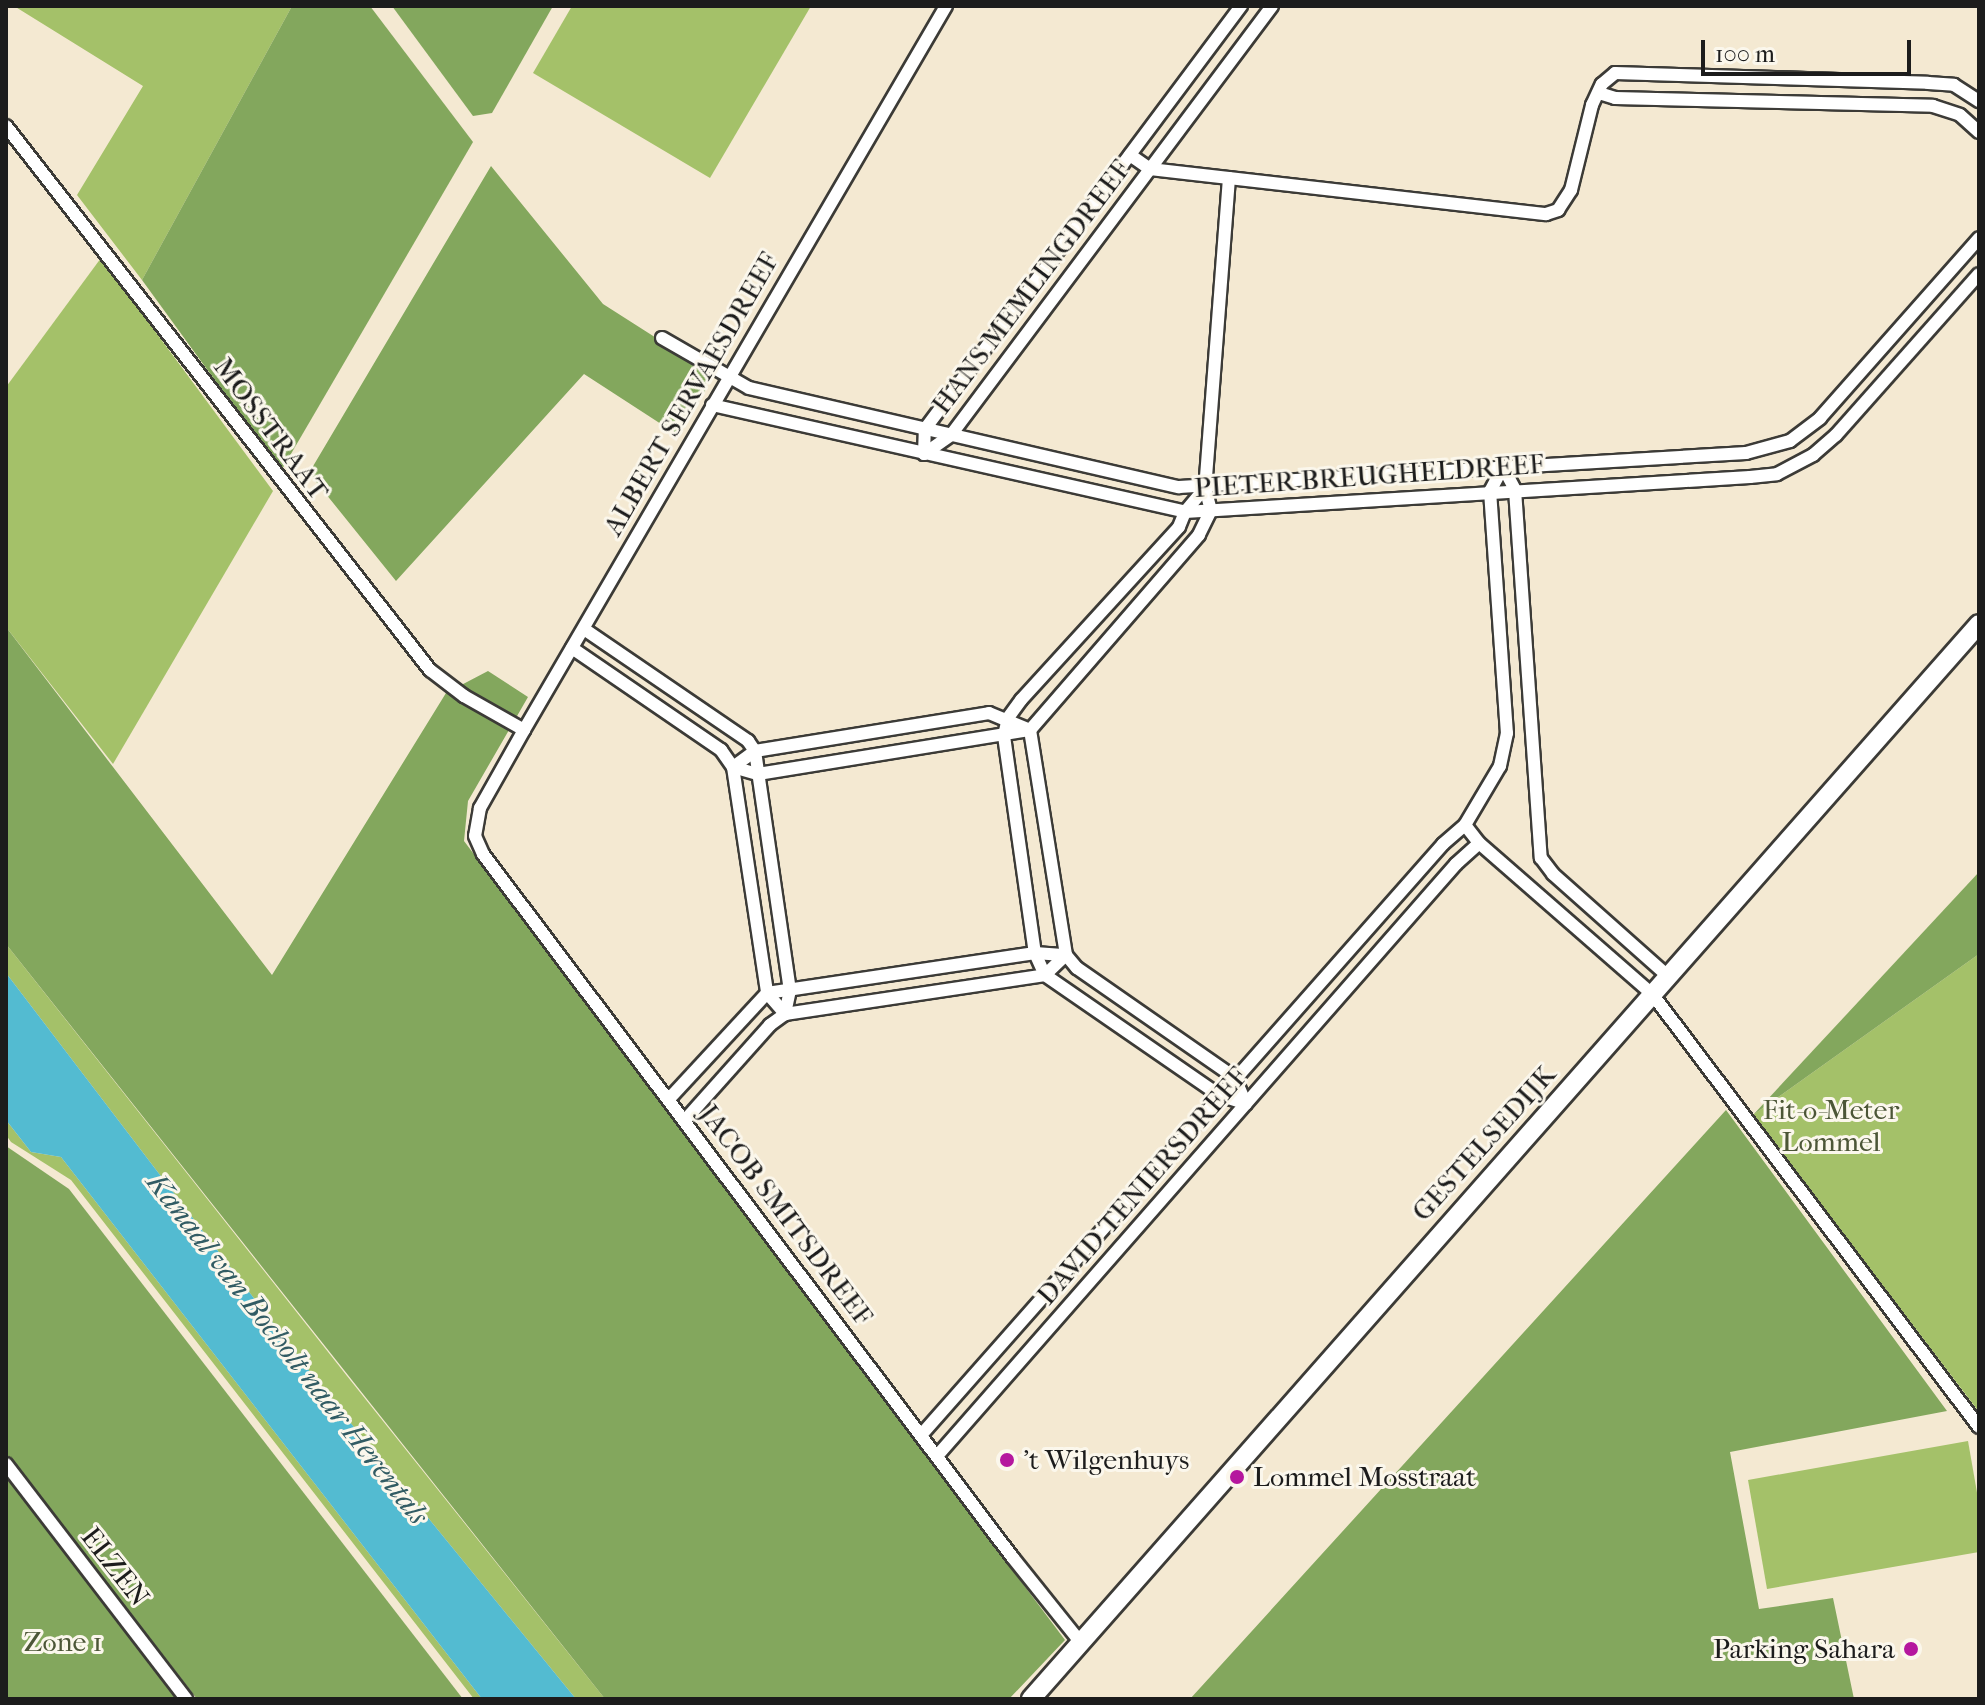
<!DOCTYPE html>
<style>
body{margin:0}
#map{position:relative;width:1985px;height:1705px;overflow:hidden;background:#f4e9d2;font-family:"IM FELL French Canon",serif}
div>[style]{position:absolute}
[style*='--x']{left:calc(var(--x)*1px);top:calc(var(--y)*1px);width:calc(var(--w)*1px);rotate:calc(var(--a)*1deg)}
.green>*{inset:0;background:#a4c169}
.forest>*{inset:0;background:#83a75d}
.water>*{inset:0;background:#53bbd1}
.roads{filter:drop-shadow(2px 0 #3c3b37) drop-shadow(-2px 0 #3c3b37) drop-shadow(0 2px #3c3b37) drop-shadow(0 -2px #3c3b37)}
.minor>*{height:12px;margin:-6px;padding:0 6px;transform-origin:6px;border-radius:6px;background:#fff}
.secondary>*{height:18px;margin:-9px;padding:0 9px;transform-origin:9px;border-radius:9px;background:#fff}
.dots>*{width:22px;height:22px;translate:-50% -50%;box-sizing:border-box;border:4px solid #fbf7ec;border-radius:50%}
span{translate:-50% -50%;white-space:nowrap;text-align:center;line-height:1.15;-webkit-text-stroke:6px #fbf7ec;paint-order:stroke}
.street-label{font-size:28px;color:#1c1c1c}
.park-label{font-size:28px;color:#4c5637}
.poi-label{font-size:28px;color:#1c1c1c}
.left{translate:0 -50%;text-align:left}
.right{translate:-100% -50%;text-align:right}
.water-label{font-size:30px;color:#325c64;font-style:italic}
.frame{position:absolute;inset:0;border:8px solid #1c1c1c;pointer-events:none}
.scale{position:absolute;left:1701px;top:40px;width:210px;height:36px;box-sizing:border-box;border:4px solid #1c1c1c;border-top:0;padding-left:10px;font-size:24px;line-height:28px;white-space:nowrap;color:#1c1c1c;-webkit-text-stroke:6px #fbf7ec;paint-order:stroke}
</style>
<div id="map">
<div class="green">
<div style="clip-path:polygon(14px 6px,292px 6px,142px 280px,77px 195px,143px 86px)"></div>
<div style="clip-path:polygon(572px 6px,811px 6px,710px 178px,533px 73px)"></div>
<div style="clip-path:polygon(101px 258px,273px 491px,113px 764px,6px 627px,6px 387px)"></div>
<div style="clip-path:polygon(6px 944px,347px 1376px,605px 1699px,576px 1699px,327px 1394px,6px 973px)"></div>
<div style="clip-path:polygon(1979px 954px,1979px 1412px,1753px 1115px)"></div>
<div style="clip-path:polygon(6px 1120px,31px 1152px,61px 1157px,482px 1699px,474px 1699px,71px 1180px,11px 1142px,6px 1135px)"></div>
<div style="clip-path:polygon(1968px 1441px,1979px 1504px,1979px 1552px,1767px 1589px,1748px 1480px)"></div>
</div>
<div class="forest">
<div style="clip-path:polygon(292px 6px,370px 6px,473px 142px,281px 471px,142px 280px)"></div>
<div style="clip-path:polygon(392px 6px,553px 6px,492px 113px,473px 116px)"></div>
<div style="clip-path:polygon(491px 166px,603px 304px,708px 371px,705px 391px,678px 435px,584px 374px,396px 581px,309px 473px)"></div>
<div style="clip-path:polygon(6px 627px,272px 975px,446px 693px,488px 671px,528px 697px,468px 801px,464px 841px,1065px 1640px,1009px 1699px,605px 1699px,6px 944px)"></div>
<div style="clip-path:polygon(1979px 872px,1979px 954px,1753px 1115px)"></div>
<div style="clip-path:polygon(1726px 1110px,1947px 1411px,1730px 1452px,1759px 1609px,1833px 1598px,1854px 1699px,1190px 1699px)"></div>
<div style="clip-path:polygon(6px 1146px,69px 1189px,463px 1699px,197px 1699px,6px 1453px)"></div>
<div style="clip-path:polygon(6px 1477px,104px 1602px,179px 1699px,6px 1699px)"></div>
</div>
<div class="water">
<div style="clip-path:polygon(6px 973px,327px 1394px,576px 1699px,482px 1699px,61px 1157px,31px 1152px,6px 1120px)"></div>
</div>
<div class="roads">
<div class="minor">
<div style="--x:946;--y:6;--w:838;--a:120.24"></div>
<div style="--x:524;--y:730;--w:90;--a:119.4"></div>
<div style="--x:480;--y:808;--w:28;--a:100"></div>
<div style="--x:475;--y:836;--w:20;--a:66"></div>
<div style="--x:483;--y:854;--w:881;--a:53.03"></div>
<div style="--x:1013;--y:1558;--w:109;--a:51.3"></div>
<div style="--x:1599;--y:93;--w:17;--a:17"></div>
<div style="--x:1615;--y:98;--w:318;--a:1.4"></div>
<div style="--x:1933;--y:106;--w:28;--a:18"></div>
<div style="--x:1960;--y:115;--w:25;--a:42"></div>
<div style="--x:6;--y:126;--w:690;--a:52.07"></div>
<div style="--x:430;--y:670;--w:43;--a:37.4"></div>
<div style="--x:464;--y:696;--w:69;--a:29.5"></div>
<div style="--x:1130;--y:155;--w:24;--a:35"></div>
<div style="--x:1150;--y:169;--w:399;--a:6.5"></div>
<div style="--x:1546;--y:214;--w:13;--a:-18"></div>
<div style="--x:1558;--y:210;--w:24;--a:-57"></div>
<div style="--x:1571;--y:190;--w:88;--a:-76.1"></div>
<div style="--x:1592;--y:105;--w:23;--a:-65"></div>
<div style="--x:1602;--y:84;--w:17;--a:-40"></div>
<div style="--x:1615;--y:73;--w:313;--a:1.8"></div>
<div style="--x:1928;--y:83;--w:26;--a:4"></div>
<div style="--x:1954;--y:85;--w:30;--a:33"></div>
<div style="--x:1229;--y:178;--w:311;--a:94.4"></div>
<div style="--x:1205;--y:488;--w:31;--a:130"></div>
<div style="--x:1185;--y:512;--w:16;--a:112"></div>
<div style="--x:1179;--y:527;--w:234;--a:132.4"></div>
<div style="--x:1021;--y:700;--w:22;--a:126"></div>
<div style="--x:1008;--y:718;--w:18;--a:103"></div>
<div style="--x:1004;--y:736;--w:219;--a:81.9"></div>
<div style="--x:1035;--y:953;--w:24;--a:66"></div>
<div style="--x:1045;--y:975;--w:211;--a:34.6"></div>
<div style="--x:1219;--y:1095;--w:28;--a:18"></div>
<div style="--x:662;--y:338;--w:100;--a:29.9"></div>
<div style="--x:749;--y:388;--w:441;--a:13"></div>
<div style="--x:1179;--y:487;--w:568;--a:-3.43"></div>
<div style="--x:1746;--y:453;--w:46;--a:-15.3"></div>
<div style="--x:1790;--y:441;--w:38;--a:-37"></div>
<div style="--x:1820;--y:418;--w:240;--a:-48.5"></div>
<div style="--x:712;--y:405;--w:485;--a:12.7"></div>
<div style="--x:1185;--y:512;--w:566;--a:-3.54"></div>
<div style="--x:1750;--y:477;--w:27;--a:-6"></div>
<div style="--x:1777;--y:474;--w:41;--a:-27.8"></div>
<div style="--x:1813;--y:455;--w:30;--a:-41"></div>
<div style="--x:1836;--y:435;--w:215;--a:-48.4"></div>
<div style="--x:924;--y:454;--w:33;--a:-35"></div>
<div style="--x:951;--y:435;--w:536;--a:-53.19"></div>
<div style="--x:924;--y:454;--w:25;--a:-88"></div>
<div style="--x:925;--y:429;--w:528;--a:-53.24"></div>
<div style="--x:1503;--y:467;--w:27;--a:118"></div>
<div style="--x:1490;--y:491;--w:243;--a:86"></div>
<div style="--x:1507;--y:733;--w:34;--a:102"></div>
<div style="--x:1500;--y:766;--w:69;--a:120.7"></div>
<div style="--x:1465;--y:825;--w:23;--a:52"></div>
<div style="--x:1479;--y:843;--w:231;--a:41.1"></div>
<div style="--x:1653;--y:995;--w:541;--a:52.96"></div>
<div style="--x:1503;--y:467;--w:26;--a:62"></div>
<div style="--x:1515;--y:490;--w:369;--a:86"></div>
<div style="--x:1541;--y:858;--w:20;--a:53"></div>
<div style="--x:1553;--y:874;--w:155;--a:41.6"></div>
<div style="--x:1205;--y:488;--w:23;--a:75"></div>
<div style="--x:1211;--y:510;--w:28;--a:116"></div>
<div style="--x:1199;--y:535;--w:258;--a:130.9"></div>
<div style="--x:1030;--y:730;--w:228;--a:80.9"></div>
<div style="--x:1066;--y:955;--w:17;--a:50"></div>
<div style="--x:1077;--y:968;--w:193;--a:34.8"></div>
<div style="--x:1235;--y:1078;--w:28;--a:67"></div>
<div style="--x:584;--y:629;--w:199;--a:34.3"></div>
<div style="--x:748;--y:741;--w:12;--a:55"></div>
<div style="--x:755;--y:751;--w:242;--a:81.7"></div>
<div style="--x:790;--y:990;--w:25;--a:102"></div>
<div style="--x:785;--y:1014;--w:19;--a:144"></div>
<div style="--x:770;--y:1025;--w:127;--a:131.8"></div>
<div style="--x:572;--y:648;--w:181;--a:34.4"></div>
<div style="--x:721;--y:750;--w:21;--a:55"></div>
<div style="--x:733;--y:767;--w:229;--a:81.4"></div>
<div style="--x:733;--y:767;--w:27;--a:-36"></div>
<div style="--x:755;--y:751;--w:237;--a:-9.2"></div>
<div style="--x:989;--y:713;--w:44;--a:22.5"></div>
<div style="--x:733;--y:767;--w:26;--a:16"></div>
<div style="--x:758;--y:774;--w:276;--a:-9.2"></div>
<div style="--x:767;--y:993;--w:28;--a:49"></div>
<div style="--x:785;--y:1014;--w:263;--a:-8.5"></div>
<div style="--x:1045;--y:975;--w:29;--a:-44"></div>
<div style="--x:767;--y:993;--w:271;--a:-8.5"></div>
<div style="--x:1035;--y:953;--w:31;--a:4"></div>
<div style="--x:669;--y:1099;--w:144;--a:-47.2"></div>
<div style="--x:922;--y:1434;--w:787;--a:-48.55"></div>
<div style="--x:1443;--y:844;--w:29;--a:-41"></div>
<div style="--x:937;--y:1456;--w:787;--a:-48.76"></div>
<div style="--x:1456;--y:864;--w:31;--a:-42"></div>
<div style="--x:6;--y:1464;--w:296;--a:52.5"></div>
</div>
<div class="secondary">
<div style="--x:1031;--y:1699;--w:1433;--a:-48.59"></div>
</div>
</div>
<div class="dots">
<div style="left:1007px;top:1460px;background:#b5179e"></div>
<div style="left:1237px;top:1477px;background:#b5179e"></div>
<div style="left:1911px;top:1649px;background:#b5179e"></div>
</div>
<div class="street-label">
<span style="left:1031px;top:287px;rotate:-53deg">HANS MEMLINGDREEF</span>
<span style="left:691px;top:394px;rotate:-60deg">ALBERT SERVAESDREEF</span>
<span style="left:271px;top:429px;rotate:53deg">MOSSTRAAT</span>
<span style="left:1369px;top:476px;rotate:-4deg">PIETER BREUGHELDREEF</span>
<span style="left:1484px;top:1143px;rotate:-48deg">GESTELSEDIJK</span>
<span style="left:1142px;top:1186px;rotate:-49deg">DAVID TENIERSDREEF</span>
<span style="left:786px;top:1215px;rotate:53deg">JACOB SMITSDREEF</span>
<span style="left:115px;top:1567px;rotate:52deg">ELZEN</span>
</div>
<div class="park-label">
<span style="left:1831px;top:1126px">Fit-o-Meter<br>Lommel</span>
<span style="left:63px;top:1642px">Zone 1</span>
</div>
<div class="poi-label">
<span class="left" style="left:1023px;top:1460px">'t Wilgenhuys</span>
<span class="left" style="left:1253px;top:1477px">Lommel Mosstraat</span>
<span class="right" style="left:1895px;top:1649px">Parking Sahara</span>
</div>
<div class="water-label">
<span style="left:287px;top:1349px;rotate:52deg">Kanaal van Bocholt naar Herentals</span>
</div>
<div class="frame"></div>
<div class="scale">100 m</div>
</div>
